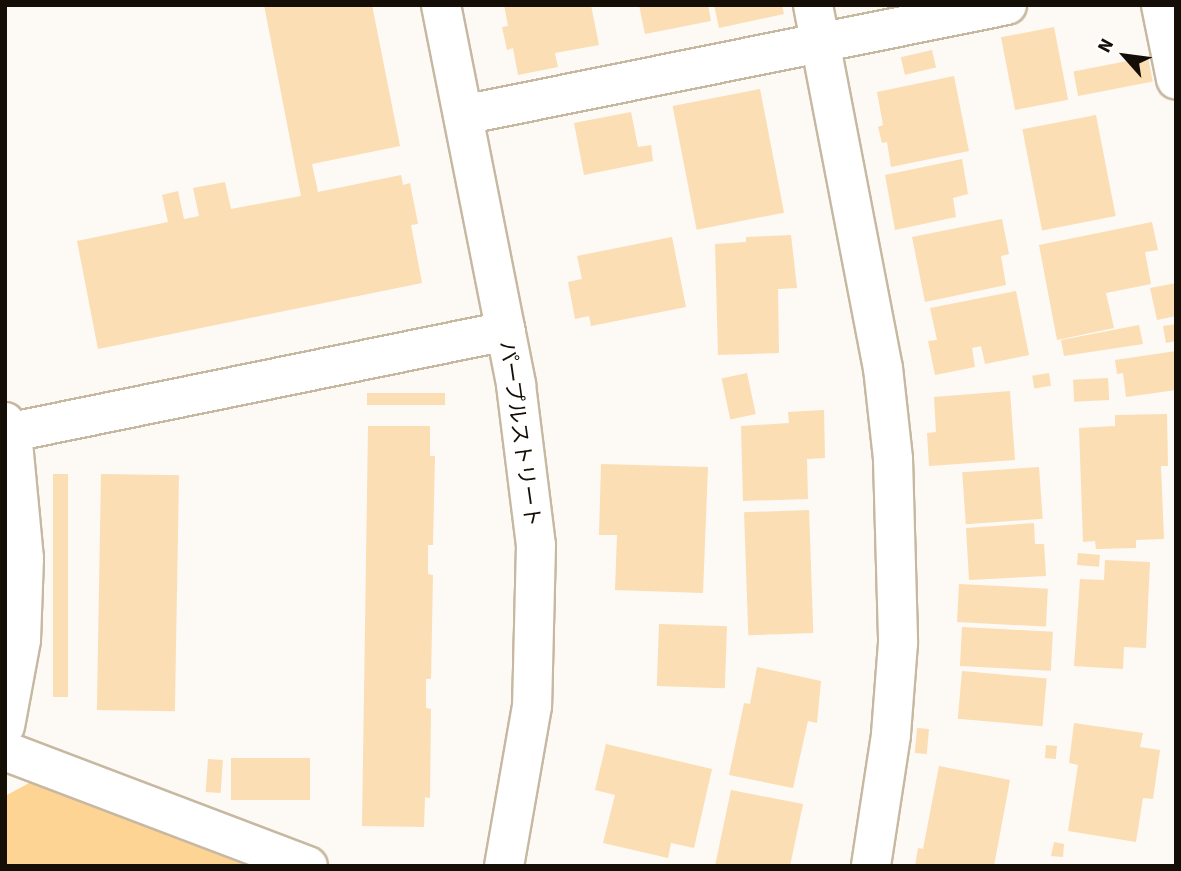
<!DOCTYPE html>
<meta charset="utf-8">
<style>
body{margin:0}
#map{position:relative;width:1181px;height:871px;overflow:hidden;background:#fdf9f5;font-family:"Source Sans 3","Noto Sans JP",sans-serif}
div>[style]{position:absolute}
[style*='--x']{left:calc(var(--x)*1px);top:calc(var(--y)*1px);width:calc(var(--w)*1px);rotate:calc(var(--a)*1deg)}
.green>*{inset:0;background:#fed494}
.building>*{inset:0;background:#fbdeb4;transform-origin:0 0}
.roads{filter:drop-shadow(2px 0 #c7b8a1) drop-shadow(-2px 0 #c7b8a1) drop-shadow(0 2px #c7b8a1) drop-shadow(0 -2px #c7b8a1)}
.minor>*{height:38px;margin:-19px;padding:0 19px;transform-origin:19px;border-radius:19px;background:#fff}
span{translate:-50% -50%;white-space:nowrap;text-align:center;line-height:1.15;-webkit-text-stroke:5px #fff;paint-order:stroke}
.street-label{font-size:21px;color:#140e07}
.frame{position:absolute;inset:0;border:7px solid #140e07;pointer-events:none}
.north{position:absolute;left:1090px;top:21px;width:70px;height:70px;-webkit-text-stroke:5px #fff;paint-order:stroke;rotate:298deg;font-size:19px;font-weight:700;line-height:28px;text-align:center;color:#140e07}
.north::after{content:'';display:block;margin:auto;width:24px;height:32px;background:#140e07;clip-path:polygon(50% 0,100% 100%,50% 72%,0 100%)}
</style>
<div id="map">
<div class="green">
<div style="clip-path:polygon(31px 782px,247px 866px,5px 866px,5px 796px)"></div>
</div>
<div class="building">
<div style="clip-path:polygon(264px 5px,372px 5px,400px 146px,312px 164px,318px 192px,401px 175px,403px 185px,410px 183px,418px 224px,411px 225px,422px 283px,98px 349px,77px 241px,168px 222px,162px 195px,178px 191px,184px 219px,199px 216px,193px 188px,225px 182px,231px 209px,301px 196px)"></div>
<div style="clip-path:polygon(504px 5px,591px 5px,599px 45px,555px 53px,558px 67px,518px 75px,513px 48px,507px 50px,502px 27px,508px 26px)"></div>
<div style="clip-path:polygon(639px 5px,708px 5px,711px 21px,645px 34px)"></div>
<div style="clip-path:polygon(714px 5px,782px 5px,784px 14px,719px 28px)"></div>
<div style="left:1054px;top:27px;width:74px;height:54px;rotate:79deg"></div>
<div style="left:932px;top:50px;width:18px;height:32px;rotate:77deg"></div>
<div style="left:1148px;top:57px;width:25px;height:76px;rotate:79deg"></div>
<div style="clip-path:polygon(954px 76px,969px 151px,891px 167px,887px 142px,882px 143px,878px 127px,883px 125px,877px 92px)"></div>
<div style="left:760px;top:89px;width:126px;height:89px;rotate:79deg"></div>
<div style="clip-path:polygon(631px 112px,638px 147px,651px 145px,653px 161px,584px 175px,574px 123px)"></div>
<div style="left:1096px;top:115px;width:103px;height:75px;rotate:79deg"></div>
<div style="clip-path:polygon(962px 159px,968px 194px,953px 198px,956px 217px,895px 230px,885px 175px)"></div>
<div style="clip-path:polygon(1002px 219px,1009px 254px,1001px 256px,1006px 285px,925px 302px,912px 237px)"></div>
<div style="clip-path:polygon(1152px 222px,1158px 250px,1145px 252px,1151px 284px,1106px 293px,1114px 328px,1057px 340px,1039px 245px)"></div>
<div style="clip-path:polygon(791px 235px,797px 288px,778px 289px,779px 353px,718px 355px,715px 244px,746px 242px,746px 237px)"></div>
<div style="clip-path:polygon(672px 237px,686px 307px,591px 326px,589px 316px,575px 319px,568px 282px,582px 279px,577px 256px)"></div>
<div style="clip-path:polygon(1176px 283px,1176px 316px,1157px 320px,1150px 288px)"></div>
<div style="clip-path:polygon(1016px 291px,1029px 355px,985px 364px,981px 346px,972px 348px,975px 367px,935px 375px,928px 341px,937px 340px,930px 308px)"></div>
<div style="clip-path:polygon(1176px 324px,1176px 341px,1166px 343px,1163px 326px)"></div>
<div style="clip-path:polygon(1139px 325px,1143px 344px,1064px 356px,1061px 340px)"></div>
<div style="clip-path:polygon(1176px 351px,1176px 390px,1126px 397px,1123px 373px,1117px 374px,1115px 360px)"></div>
<div style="left:747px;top:373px;width:42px;height:26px;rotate:78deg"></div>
<div style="left:1049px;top:373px;width:13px;height:17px;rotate:81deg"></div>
<div style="left:1108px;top:378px;width:22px;height:35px;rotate:87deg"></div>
<div style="clip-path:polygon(1010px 391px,1015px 460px,929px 466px,927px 433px,936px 432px,934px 397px)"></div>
<div style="left:367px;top:393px;width:78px;height:12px"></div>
<div style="clip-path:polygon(824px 410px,825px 458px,807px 459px,808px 499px,743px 501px,741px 426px,789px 423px,788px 412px)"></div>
<div style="clip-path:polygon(1167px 414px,1168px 466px,1161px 466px,1164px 539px,1136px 540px,1136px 548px,1096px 549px,1095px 541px,1083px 542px,1079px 428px,1115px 426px,1115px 415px)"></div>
<div style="clip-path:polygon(368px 426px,430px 426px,430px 456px,435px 456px,433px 545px,428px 545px,428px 574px,433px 575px,431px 679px,426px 679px,426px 708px,431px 709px,430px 798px,425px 797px,424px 827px,362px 826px)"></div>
<div style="clip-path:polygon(601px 464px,708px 467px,703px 593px,615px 590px,617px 535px,599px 535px)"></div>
<div style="left:1039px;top:467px;width:52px;height:77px;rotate:86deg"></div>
<div style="left:53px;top:474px;width:15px;height:223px"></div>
<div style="left:101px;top:474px;width:78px;height:236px;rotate:1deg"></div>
<div style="left:809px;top:510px;width:123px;height:65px;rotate:88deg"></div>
<div style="clip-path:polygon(1034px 523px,1035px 544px,1044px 544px,1046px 576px,969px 580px,966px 528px)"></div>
<div style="left:1078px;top:553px;width:22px;height:12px;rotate:5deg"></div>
<div style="clip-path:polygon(1105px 560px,1150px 562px,1146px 648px,1124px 647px,1123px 669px,1074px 666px,1080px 579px,1104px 580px)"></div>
<div style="left:959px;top:584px;width:89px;height:38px;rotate:3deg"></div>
<div style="left:659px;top:624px;width:68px;height:62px;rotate:2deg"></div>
<div style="left:962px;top:627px;width:91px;height:39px;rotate:3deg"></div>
<div style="clip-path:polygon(757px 667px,821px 681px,817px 723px,808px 721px,793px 788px,729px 775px,744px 703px,750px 704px)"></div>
<div style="left:962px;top:671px;width:85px;height:48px;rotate:5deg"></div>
<div style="clip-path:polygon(1074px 723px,1143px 733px,1140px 747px,1160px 750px,1153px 799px,1143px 798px,1136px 842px,1068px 831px,1078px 765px,1069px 763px)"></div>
<div style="left:917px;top:728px;width:12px;height:25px;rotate:5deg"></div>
<div style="clip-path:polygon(606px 744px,712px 769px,694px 848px,671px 843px,668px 858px,603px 843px,615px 795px,595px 790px)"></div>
<div style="left:1046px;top:745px;width:11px;height:13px;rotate:5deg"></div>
<div style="left:231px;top:758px;width:79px;height:42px"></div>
<div style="left:208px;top:759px;width:15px;height:33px;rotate:4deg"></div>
<div style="clip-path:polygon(939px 766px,1010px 780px,994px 866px,915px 866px,918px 848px,923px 849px)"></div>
<div style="clip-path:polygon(731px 790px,803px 804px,790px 866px,715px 866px)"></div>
<div style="clip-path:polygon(1054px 842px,1064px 844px,1063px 857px,1051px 856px)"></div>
</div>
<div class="roads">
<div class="minor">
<div style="--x:441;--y:5;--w:387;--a:78.8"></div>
<div style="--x:516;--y:385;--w:161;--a:82.9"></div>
<div style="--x:536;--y:545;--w:161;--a:91.4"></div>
<div style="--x:532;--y:706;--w:162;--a:99.9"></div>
<div style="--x:813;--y:5;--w:370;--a:79.1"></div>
<div style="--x:883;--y:368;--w:92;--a:83.7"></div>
<div style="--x:893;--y:459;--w:184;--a:88.4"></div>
<div style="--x:898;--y:643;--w:92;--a:94.4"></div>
<div style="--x:891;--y:735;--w:133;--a:98.7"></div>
<div style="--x:1161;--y:5;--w:76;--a:78.5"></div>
<div style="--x:463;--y:115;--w:555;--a:-11.43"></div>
<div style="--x:5;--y:422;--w:12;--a:55"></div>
<div style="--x:12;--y:432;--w:127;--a:84.6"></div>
<div style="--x:24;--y:558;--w:82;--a:92.1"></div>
<div style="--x:21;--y:640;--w:87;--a:100.5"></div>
<div style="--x:12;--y:432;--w:504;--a:-11.56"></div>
<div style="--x:5;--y:751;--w:324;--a:20.8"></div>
</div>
</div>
<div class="street-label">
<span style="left:520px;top:434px;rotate:82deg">パープルストリート</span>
</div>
<div class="frame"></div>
<div class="north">N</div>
</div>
